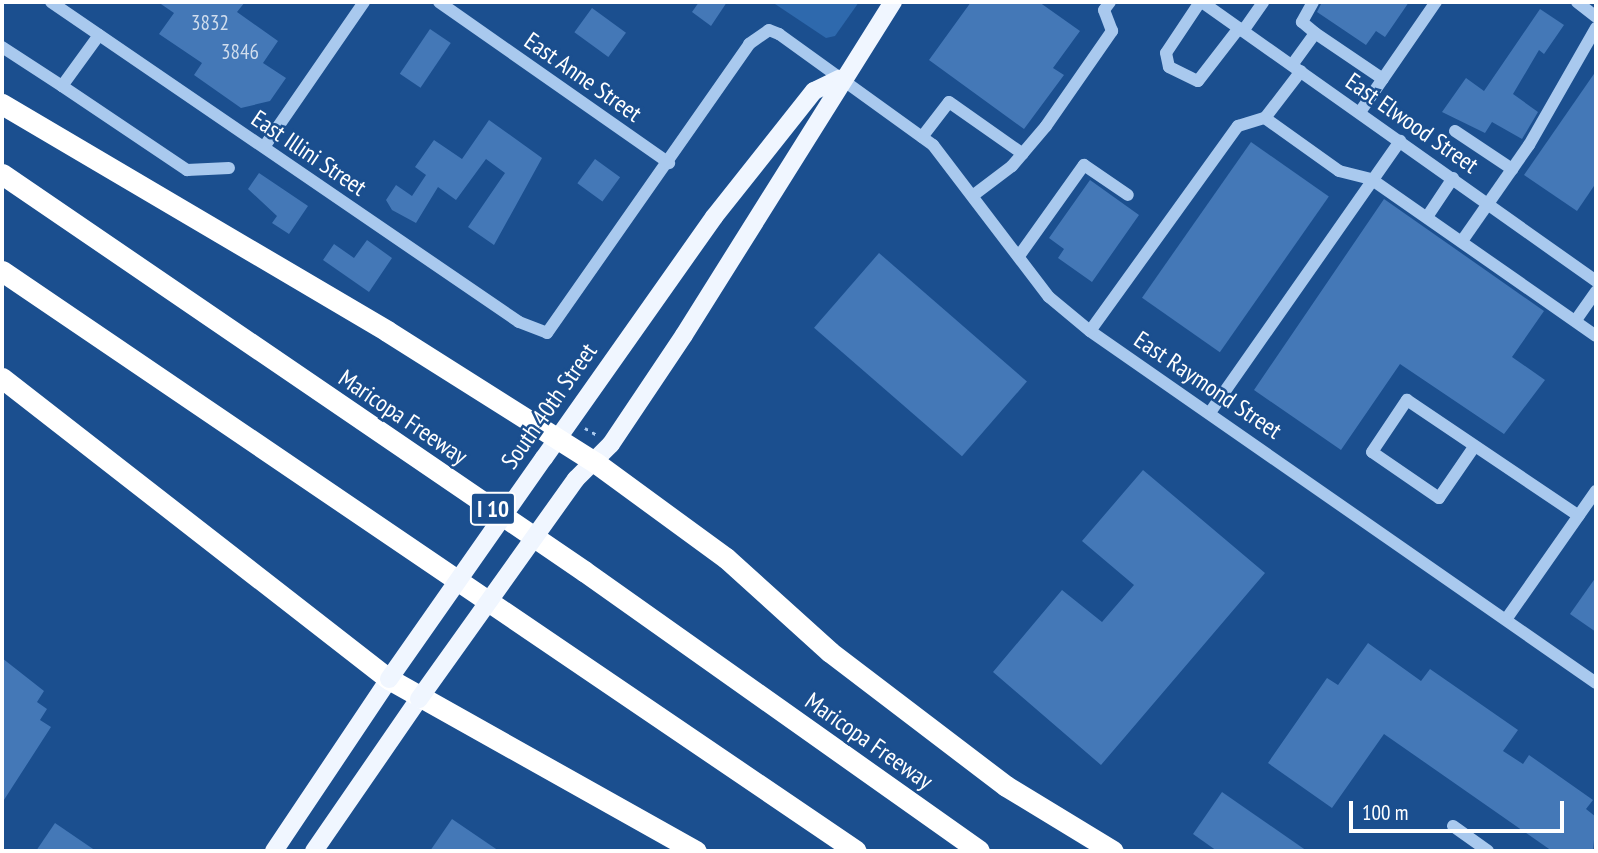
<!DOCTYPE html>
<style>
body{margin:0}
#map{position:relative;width:1598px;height:853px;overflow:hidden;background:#1b4f8f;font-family:"PT Sans Narrow",sans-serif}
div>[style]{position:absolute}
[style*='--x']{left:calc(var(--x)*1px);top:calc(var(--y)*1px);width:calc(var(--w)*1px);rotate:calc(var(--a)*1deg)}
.green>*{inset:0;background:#2e69ad}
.building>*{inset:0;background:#4478b7;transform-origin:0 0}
.path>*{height:2.5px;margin-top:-1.25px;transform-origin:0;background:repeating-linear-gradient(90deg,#a9c9ee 0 3.5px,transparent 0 8.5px)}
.minor>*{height:12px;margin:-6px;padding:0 6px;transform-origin:6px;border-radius:6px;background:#a9c9ee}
.major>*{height:18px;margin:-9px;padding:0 9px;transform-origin:9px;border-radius:9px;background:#f0f6ff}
.highway>*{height:21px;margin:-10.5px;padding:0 10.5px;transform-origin:10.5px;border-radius:10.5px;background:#fff}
.major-bridge>*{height:18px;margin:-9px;padding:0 9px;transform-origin:9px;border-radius:9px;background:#f0f6ff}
span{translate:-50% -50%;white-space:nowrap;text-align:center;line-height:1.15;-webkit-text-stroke:5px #1b4f8f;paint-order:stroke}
.number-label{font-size:21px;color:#d0dded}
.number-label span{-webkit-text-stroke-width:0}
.shield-label span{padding:2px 5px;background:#1b4f8f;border:2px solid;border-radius:5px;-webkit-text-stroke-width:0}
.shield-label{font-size:23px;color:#fff;font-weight:700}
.street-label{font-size:24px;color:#fff}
.frame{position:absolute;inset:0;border:4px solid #fff;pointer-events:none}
.scale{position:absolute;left:1349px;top:801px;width:215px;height:32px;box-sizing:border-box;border:4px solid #fff;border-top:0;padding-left:9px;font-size:21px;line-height:24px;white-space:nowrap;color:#fff;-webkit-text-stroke:5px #1b4f8f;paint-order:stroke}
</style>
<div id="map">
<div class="green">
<div style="clip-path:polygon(772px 2px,859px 2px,835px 36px,826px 38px)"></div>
</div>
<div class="building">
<div style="clip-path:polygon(158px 2px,245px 2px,237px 12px,278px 41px,263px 63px,286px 78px,270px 101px,241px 108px,194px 75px,202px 63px,159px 34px,174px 13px)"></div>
<div style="clip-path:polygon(699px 2px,727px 2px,711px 26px,692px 12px)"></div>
<div style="clip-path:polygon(971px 2px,1039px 2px,1080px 31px,1053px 68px,1064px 75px,1024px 129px,929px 60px)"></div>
<div style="clip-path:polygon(1322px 2px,1409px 2px,1385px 37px,1376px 31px,1366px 45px,1317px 12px)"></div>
<div style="left:592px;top:8px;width:42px;height:30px;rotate:36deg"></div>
<div style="clip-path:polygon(1540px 9px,1564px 25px,1544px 54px,1539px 50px,1513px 94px,1538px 112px,1522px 139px,1492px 122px,1485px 133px,1442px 112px,1466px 78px,1484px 91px)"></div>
<div style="left:430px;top:29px;width:25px;height:54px;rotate:34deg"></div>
<div style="clip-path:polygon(1596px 71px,1596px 183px,1577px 211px,1524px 175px)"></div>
<div style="clip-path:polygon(489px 120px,542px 158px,494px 245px,468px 227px,505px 173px,486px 159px,456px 200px,438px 187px,416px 223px,392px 210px,386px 200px,396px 185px,412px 196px,426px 175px,415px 167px,434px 140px,462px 159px)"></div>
<div style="left:1251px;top:142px;width:95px;height:190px;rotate:35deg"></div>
<div style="left:595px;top:159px;width:31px;height:30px;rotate:36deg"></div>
<div style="clip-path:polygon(259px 173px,308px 206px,289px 234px,272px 223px,277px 216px,248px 189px)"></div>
<div style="clip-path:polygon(1090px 180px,1139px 215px,1092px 282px,1058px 258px,1064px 249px,1049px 238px)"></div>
<div style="clip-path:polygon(1384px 199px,1544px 311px,1512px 357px,1545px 380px,1504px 434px,1400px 364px,1341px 450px,1254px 390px)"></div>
<div style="clip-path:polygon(367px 240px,392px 258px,369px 292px,323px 260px,334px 244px,354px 258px)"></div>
<div style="left:879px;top:253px;width:196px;height:99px;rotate:41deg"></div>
<div style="clip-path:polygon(1143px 470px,1265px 573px,1101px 765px,993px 672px,1062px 590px,1102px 622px,1134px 585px,1082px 541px)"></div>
<div style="clip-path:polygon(1596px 577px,1596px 632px,1570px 614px)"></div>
<div style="clip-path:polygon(1368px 643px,1421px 681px,1430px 669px,1518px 730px,1503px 751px,1523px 764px,1529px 755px,1593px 800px,1586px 809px,1596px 817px,1593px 851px,1552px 851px,1384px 734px,1332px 808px,1268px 763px,1327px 678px,1338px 685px)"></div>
<div style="clip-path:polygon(2px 658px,44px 691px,37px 702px,47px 709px,40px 720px,51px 727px,2px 803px)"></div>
<div style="clip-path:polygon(1222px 792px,1307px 851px,1217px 851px,1193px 834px)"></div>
<div style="clip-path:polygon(452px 819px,499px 851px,430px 851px)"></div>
<div style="clip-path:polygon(55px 823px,96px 851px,36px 851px)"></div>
</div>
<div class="path">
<div style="--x:585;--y:428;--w:16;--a:30"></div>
</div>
<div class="minor">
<div style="--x:51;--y:2;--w:567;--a:34.36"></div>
<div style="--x:519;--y:322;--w:30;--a:21"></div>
<div style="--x:547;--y:333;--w:353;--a:-55"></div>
<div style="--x:749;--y:44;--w:24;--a:-35"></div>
<div style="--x:769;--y:30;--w:11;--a:22"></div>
<div style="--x:779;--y:34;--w:190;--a:35.8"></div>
<div style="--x:933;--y:145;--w:191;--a:52.7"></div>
<div style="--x:1049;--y:297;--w:53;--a:39.7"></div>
<div style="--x:1090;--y:331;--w:616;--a:34.82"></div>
<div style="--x:439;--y:2;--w:281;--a:35"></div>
<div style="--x:1200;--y:2;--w:61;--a:123.7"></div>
<div style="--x:1166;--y:53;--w:14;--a:78"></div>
<div style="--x:1169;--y:67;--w:32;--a:26"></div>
<div style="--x:1198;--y:81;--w:67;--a:-52.3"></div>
<div style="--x:1202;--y:2;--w:483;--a:35.3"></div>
<div style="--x:1313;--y:2;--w:23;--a:119"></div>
<div style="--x:1302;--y:22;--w:17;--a:40"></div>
<div style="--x:1577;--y:2;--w:24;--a:38"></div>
<div style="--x:1243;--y:31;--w:35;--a:-55"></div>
<div style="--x:2;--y:47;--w:72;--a:33"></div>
<div style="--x:62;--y:86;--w:63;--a:-54"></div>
<div style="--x:1292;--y:65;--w:39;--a:-54"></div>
<div style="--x:1315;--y:33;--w:82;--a:34.1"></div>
<div style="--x:62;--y:86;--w:151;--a:33.9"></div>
<div style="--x:187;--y:170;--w:42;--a:-2.7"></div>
<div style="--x:1360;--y:112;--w:134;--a:-55.4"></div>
<div style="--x:1265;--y:118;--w:91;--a:35.6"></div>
<div style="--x:1339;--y:171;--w:33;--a:14"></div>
<div style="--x:1371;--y:179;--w:274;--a:34.9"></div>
<div style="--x:1455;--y:131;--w:69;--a:33.7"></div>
<div style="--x:922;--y:137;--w:44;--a:-52.4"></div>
<div style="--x:949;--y:102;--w:90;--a:35.1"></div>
<div style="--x:264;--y:147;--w:176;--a:-55.4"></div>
<div style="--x:975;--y:194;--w:46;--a:-37.1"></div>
<div style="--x:1012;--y:166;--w:52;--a:-49.6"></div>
<div style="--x:1046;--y:126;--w:116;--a:-55.2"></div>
<div style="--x:1112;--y:31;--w:22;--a:-111"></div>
<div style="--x:1104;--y:10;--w:10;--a:-53"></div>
<div style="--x:1427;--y:217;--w:47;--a:-56.3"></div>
<div style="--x:1462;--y:241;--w:117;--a:-55.1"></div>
<div style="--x:1529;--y:145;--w:135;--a:-60.2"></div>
<div style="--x:1019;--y:256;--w:112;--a:-54.5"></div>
<div style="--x:1084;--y:165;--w:53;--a:34.3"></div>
<div style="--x:1576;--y:320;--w:35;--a:-55"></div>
<div style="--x:1090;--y:331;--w:253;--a:-54.2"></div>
<div style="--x:1238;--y:126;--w:28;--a:-17"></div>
<div style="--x:1265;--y:118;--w:59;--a:-52.5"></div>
<div style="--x:1211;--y:411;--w:330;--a:-55"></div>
<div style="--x:1474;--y:447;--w:62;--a:124.5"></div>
<div style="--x:1439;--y:498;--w:81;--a:-145.5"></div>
<div style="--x:1372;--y:452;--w:63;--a:-56.1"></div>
<div style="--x:1407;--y:400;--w:207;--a:34"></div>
<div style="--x:1507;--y:618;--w:155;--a:-55"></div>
<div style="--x:1453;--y:826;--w:43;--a:35.5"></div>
</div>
<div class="major">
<div style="--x:544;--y:458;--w:295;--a:-54.8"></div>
<div style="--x:714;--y:217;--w:161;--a:-51.6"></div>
<div style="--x:814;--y:91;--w:28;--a:-26"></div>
<div style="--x:576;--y:479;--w:49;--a:-45"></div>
<div style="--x:611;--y:444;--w:131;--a:-56.2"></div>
<div style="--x:684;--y:335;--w:393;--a:-57.9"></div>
<div style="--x:274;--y:851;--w:207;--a:-56.2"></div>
<div style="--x:314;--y:851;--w:185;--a:-55.4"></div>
</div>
<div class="highway">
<div style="--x:2;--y:104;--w:447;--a:30.5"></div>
<div style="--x:387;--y:331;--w:247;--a:32.3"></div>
<div style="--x:596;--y:463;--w:161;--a:36.2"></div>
<div style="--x:726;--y:558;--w:140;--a:42.1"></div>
<div style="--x:830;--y:652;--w:221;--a:37.3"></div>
<div style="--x:1006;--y:786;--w:125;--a:31.3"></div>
<div style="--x:2;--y:174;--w:705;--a:34.3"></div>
<div style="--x:584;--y:571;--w:484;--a:35.3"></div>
<div style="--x:2;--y:271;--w:1032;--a:34.18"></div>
<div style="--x:2;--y:378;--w:490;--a:37.9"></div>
<div style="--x:389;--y:679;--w:352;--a:29.3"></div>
</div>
<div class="major-bridge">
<div style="--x:389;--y:679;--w:270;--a:-55"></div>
<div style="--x:419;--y:699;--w:270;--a:-54.5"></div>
</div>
<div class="number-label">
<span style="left:210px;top:23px">3832</span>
<span style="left:240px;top:52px">3846</span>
</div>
<div class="shield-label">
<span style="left:493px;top:509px">I 10</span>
</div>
<div class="street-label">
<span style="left:583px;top:77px;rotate:35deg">East Anne Street</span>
<span style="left:1412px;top:123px;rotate:35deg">East Elwood Street</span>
<span style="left:309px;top:153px;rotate:34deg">East Illini Street</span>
<span style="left:1208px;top:385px;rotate:34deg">East Raymond Street</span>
<span style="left:549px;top:406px;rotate:-55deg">South 40th Street</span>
<span style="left:403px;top:417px;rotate:34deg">Maricopa Freeway</span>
<span style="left:869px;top:741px;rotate:35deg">Maricopa Freeway</span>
</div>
<div class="frame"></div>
<div class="scale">100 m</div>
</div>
